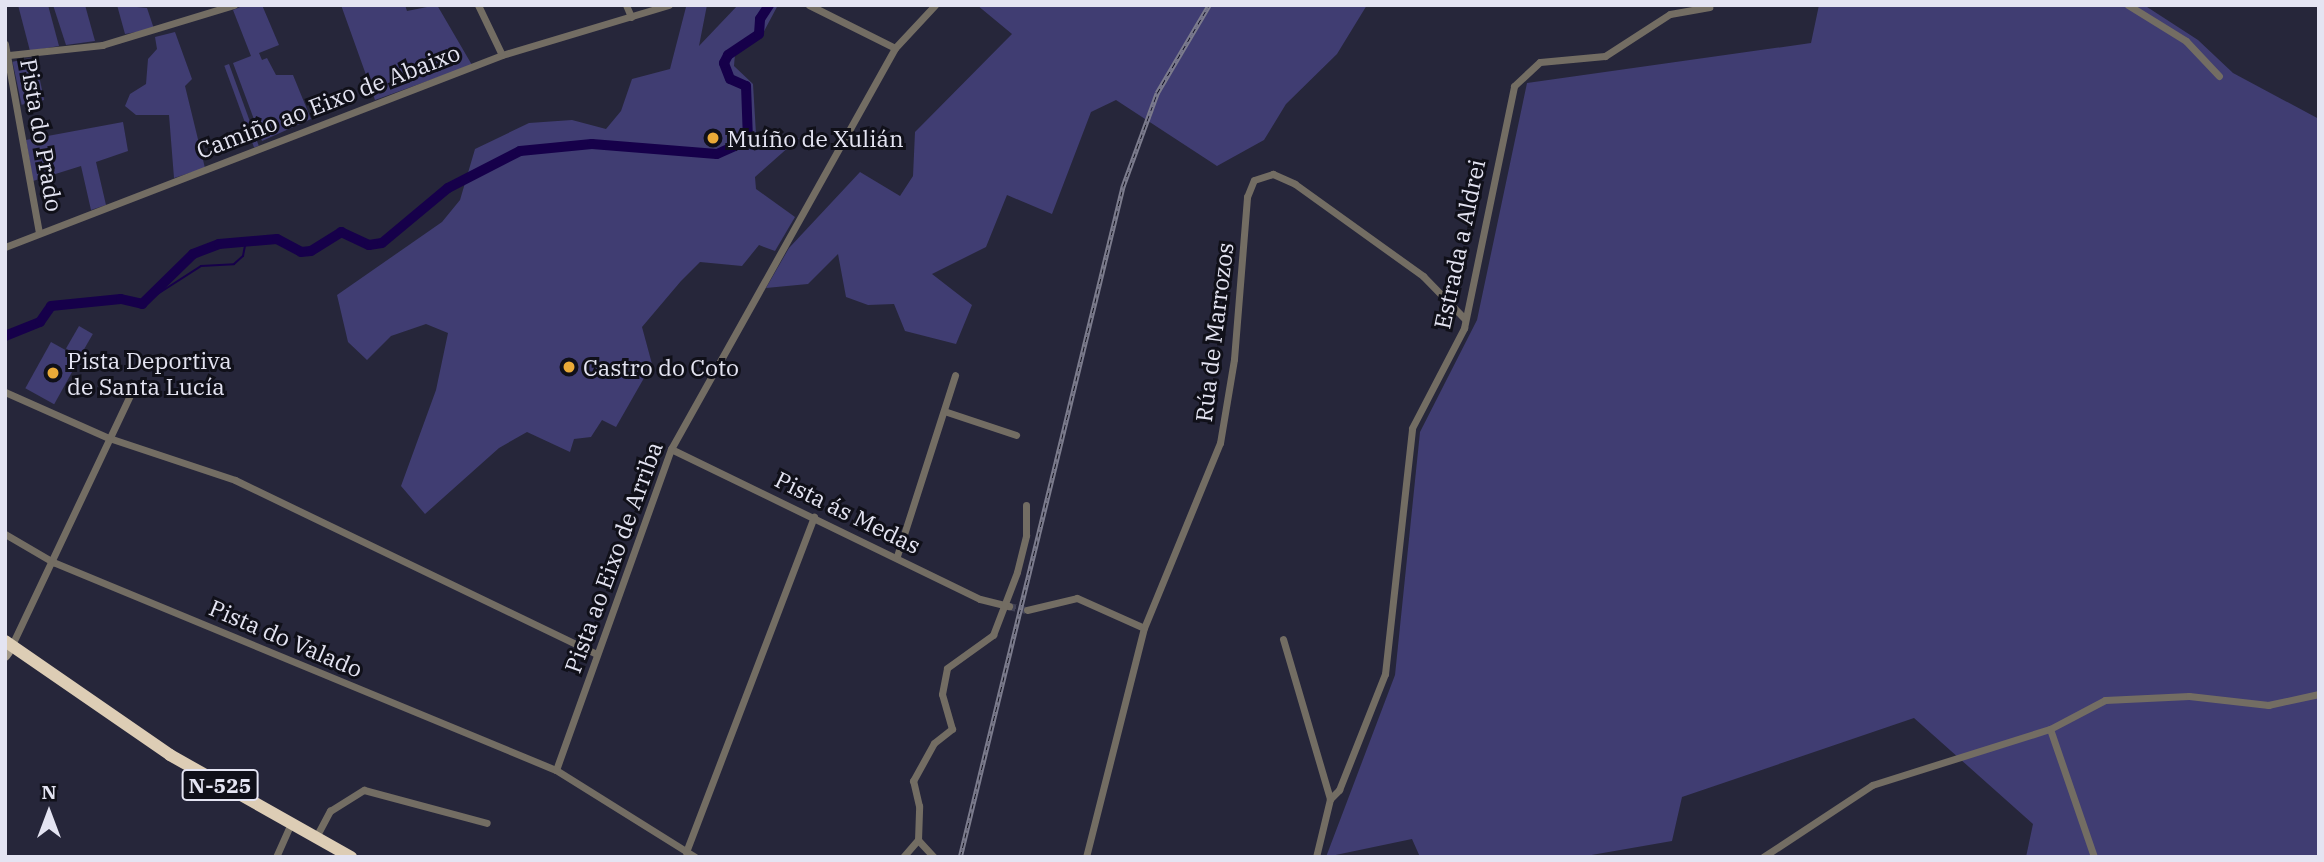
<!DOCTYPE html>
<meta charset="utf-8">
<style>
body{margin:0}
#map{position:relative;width:2324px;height:862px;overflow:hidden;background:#26263a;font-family:"IBM Plex Serif",serif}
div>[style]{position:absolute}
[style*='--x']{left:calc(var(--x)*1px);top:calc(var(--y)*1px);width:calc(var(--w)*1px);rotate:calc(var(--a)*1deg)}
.green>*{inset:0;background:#403d72;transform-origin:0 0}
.stream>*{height:2px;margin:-1px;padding:0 1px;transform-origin:1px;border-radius:1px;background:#16004a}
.river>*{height:10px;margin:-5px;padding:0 5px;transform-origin:5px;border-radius:5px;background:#16004a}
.street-tunnel>*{height:7px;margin-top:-3.5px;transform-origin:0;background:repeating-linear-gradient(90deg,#424256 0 7px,transparent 0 10.5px)}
.street>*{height:7px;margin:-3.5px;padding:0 3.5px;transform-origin:3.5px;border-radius:3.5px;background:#736d63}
.secondary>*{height:10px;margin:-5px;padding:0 5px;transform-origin:5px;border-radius:5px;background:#9e9484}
.highway>*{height:12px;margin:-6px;padding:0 6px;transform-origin:6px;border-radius:6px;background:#ddcdb5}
.rail>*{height:4.5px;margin-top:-2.25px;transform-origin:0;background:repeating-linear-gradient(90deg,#101019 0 5px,#7c7c8d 0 10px);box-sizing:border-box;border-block:2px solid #7c7c8d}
.dots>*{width:19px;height:19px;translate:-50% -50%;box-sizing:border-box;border:4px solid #101019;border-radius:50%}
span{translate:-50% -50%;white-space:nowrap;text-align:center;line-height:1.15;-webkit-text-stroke:6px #101019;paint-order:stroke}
.shield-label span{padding:2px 5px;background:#101019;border:2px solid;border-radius:5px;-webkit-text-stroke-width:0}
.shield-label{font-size:21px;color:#e4e4f2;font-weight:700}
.street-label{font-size:23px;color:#e4e4f2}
.poi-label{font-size:23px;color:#e4e4f2}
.left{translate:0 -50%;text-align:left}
.frame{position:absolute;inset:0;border:7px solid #e4e4f2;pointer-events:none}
.north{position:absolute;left:14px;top:778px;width:70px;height:70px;-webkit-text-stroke:5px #101019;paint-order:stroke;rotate:0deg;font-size:19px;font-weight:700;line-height:28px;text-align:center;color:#e4e4f2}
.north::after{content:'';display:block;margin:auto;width:24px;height:32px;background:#e4e4f2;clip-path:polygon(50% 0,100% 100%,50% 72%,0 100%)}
</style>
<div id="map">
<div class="green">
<div style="clip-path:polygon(18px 5px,48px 5px,59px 46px,30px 51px)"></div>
<div style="clip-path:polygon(53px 5px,85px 5px,95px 41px,66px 45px)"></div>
<div style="clip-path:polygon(117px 5px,147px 8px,154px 29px,125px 34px)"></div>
<div style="clip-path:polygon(245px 5px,262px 5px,279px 45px,259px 53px,262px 60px,267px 58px,276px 75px,293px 75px,311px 119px,262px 141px,233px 63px,251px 56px,233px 10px)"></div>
<div style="clip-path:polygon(341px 5px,405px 5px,407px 11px,437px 5px,472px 65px,375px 100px)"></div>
<div style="clip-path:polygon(707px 5px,699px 46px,738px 5px,778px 5px,762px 35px,735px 54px,734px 66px,753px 84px,756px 134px,799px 138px,755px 177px,756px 189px,795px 217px,775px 251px,759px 245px,742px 266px,700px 262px,681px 281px,642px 327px,652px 364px,616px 427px,602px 420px,591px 437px,574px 439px,570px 452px,527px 432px,499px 448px,425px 514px,401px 486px,436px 390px,448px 333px,426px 324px,391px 336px,367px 360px,348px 342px,337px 295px,442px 222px,460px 200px,475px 149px,529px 123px,572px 120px,606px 129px,621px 111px,632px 79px,670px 69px,686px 7px)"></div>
<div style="clip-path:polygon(977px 5px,1367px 5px,1337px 54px,1286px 104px,1264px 140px,1217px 166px,1116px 100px,1091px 112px,1052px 214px,1007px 195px,986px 247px,932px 274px,972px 305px,956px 344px,905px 331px,894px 304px,868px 305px,846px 297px,838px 254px,808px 284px,766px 288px,789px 248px,860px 172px,900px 196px,913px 176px,915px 132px,1012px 34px)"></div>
<div style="clip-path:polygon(1819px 5px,2144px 5px,2198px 40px,2233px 73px,2319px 119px,2319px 857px,2026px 857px,2033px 824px,1914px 718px,1682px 797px,1672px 841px,1580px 857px,1420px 857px,1412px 839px,1326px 857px,1395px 675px,1420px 432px,1477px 320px,1527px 83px,1811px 43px)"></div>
<div style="clip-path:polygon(175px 32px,192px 79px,185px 86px,205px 168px,174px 178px,169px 115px,136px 115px,125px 106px,130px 94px,146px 84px,148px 59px,157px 49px,155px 37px)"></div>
<div style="left:35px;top:57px;width:44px;height:23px;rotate:78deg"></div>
<div style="left:229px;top:64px;width:87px;height:5px;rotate:70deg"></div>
<div style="clip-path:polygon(123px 122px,128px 151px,96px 162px,106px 205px,91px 210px,81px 166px,33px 181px,26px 140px)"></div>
<div style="left:79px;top:326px;width:16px;height:26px;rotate:30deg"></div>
<div style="left:51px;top:342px;width:33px;height:53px;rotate:29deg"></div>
</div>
<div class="stream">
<div style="--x:142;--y:304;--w:70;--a:-32.8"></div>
<div style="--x:201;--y:266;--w:33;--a:-3"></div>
<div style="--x:234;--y:264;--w:12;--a:-42"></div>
<div style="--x:243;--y:256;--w:15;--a:-79"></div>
</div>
<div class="river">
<div style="--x:5;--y:336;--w:38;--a:-22"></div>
<div style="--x:40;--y:322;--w:19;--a:-55"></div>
<div style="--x:51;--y:306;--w:70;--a:-5.7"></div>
<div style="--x:121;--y:299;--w:22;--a:13"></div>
<div style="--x:142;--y:304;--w:71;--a:-44.4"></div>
<div style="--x:193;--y:254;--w:28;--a:-21"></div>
<div style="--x:219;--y:244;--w:58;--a:-4.9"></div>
<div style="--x:277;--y:239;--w:27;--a:28"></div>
<div style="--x:301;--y:252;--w:10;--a:-6"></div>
<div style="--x:311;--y:251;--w:36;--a:-32"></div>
<div style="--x:341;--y:232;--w:31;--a:25"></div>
<div style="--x:369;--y:245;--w:13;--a:-9"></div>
<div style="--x:382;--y:243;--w:86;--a:-39.8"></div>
<div style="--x:448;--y:188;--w:81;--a:-27.2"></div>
<div style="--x:520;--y:151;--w:72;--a:-5.6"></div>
<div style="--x:592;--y:144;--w:125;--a:4.6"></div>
<div style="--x:717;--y:154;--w:34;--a:-24"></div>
<div style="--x:748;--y:140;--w:54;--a:-92.1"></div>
<div style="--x:746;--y:86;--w:17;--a:-156"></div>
<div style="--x:730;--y:79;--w:17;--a:-111"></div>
<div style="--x:724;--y:63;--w:9;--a:-63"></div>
<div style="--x:728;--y:55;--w:37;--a:-34"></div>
<div style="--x:759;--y:34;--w:15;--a:-86"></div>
<div style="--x:760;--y:19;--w:17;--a:-57"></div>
</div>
<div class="street-tunnel">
<div style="--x:1009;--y:606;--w:18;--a:13"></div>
</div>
<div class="street">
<div style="--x:478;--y:5;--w:55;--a:64.4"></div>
<div style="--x:626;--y:5;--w:13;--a:67"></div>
<div style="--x:809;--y:5;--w:96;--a:26.6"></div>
<div style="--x:2128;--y:5;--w:68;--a:31.8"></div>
<div style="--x:2186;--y:41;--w:48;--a:46.7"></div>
<div style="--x:5;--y:44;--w:192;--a:79.8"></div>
<div style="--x:9;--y:55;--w:94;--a:-6.1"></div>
<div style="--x:102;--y:45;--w:138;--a:-16.9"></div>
<div style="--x:5;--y:247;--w:533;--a:-21.12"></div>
<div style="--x:502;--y:55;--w:174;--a:-16.7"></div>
<div style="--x:5;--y:392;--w:114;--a:23.9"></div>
<div style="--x:109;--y:438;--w:133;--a:18.4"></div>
<div style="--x:235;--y:480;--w:401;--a:25.7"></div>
<div style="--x:944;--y:411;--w:76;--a:18.4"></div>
<div style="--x:671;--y:449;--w:343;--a:25.9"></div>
<div style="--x:980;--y:599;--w:30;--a:14"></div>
<div style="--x:5;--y:534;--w:56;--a:30.3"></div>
<div style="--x:53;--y:562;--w:544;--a:22.47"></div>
<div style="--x:556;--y:770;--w:164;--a:32"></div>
<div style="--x:897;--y:556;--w:190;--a:-72.2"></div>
<div style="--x:1027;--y:610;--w:51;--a:-13.5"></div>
<div style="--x:1077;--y:598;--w:73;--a:24.1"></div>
<div style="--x:1283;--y:639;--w:167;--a:73.6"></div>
<div style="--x:10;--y:649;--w:283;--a:-64.7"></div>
<div style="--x:2050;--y:729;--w:135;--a:71"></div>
<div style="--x:556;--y:770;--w:341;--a:-70.3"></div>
<div style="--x:671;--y:449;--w:459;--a:-60.8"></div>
<div style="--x:895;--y:48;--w:59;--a:-47.1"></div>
<div style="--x:316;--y:837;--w:30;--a:-62"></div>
<div style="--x:330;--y:811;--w:40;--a:-32"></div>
<div style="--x:364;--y:790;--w:127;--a:15"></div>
<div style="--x:918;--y:840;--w:23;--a:47"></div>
<div style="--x:686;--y:852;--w:359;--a:-69.1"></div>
<div style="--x:276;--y:857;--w:36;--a:-66"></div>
<div style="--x:903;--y:857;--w:23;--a:-49"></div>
<div style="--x:918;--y:840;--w:34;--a:-88"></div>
<div style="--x:919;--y:806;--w:26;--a:-103"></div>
<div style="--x:913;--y:781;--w:43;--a:-61.1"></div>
<div style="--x:934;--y:743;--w:23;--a:-38"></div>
<div style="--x:952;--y:729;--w:36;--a:-106"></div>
<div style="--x:942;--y:694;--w:26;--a:-79"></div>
<div style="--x:947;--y:668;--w:57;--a:-35.7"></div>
<div style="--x:993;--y:635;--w:67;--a:-69.1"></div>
<div style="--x:1017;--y:572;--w:38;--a:-76"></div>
<div style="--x:1026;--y:535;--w:30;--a:-90"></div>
<div style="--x:1086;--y:857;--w:236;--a:-75.8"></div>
<div style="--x:1144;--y:628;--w:200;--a:-67.7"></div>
<div style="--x:1220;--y:443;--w:85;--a:-80.5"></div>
<div style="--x:1234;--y:359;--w:163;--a:-85.4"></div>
<div style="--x:1247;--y:197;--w:18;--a:-68"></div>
<div style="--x:1254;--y:180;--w:20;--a:-18"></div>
<div style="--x:1273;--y:174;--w:24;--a:24"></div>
<div style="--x:1295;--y:184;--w:158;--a:35.7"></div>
<div style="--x:1423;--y:276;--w:60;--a:45.7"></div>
<div style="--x:1316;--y:857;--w:60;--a:-76.4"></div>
<div style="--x:1330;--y:799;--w:13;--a:-45"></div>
<div style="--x:1339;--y:790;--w:125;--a:-68.4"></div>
<div style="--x:1385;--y:674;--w:247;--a:-83.7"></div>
<div style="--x:1412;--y:428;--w:113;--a:-62.5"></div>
<div style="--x:1464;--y:328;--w:247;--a:-78.3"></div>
<div style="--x:1514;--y:86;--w:35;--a:-43"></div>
<div style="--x:1540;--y:62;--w:65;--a:-5.3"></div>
<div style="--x:1605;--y:56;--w:77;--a:-32.9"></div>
<div style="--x:1670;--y:14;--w:40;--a:-10"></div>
<div style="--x:1763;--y:857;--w:131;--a:-33.4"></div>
<div style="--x:1872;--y:785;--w:187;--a:-17.5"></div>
<div style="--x:2050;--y:729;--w:62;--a:-27.8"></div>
<div style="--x:2105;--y:700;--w:84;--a:-2.7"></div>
<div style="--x:2189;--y:696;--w:80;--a:6.5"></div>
<div style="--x:2268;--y:705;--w:52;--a:-12.2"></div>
</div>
<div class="secondary">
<div style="--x:5;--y:656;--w:5;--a:-53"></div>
</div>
<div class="highway">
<div style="--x:5;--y:641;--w:201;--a:34.6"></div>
<div style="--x:170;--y:755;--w:208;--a:29.4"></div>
</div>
<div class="rail">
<div style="--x:960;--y:857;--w:691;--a:-76.35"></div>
<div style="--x:1123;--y:186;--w:99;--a:-69.9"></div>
<div style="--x:1157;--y:93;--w:102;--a:-59.4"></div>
</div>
<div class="dots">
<div style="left:713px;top:138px;background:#eaaa38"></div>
<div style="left:569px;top:367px;background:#eaaa38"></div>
<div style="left:53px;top:373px;background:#eaaa38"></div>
</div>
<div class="shield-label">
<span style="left:220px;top:785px">N-525</span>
</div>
<div class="street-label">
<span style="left:328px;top:101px;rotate:-21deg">Camiño ao Eixo de Abaixo</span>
<span style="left:42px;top:135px;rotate:80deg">Pista do Prado</span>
<span style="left:1459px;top:244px;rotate:-78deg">Estrada a Aldrei</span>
<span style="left:1214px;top:332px;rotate:-83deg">Rúa de Marrozos</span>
<span style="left:848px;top:512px;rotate:26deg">Pista ás Medas</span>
<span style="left:613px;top:557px;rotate:-70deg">Pista ao Eixo de Arriba</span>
<span style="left:286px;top:638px;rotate:23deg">Pista do Valado</span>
</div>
<div class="poi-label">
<span class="left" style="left:727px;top:138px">Muíño de Xulián</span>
<span class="left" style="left:67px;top:373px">Pista Deportiva<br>de Santa Lucía</span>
<span class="left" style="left:583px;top:367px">Castro do Coto</span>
</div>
<div class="frame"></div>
<div class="north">N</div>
</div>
